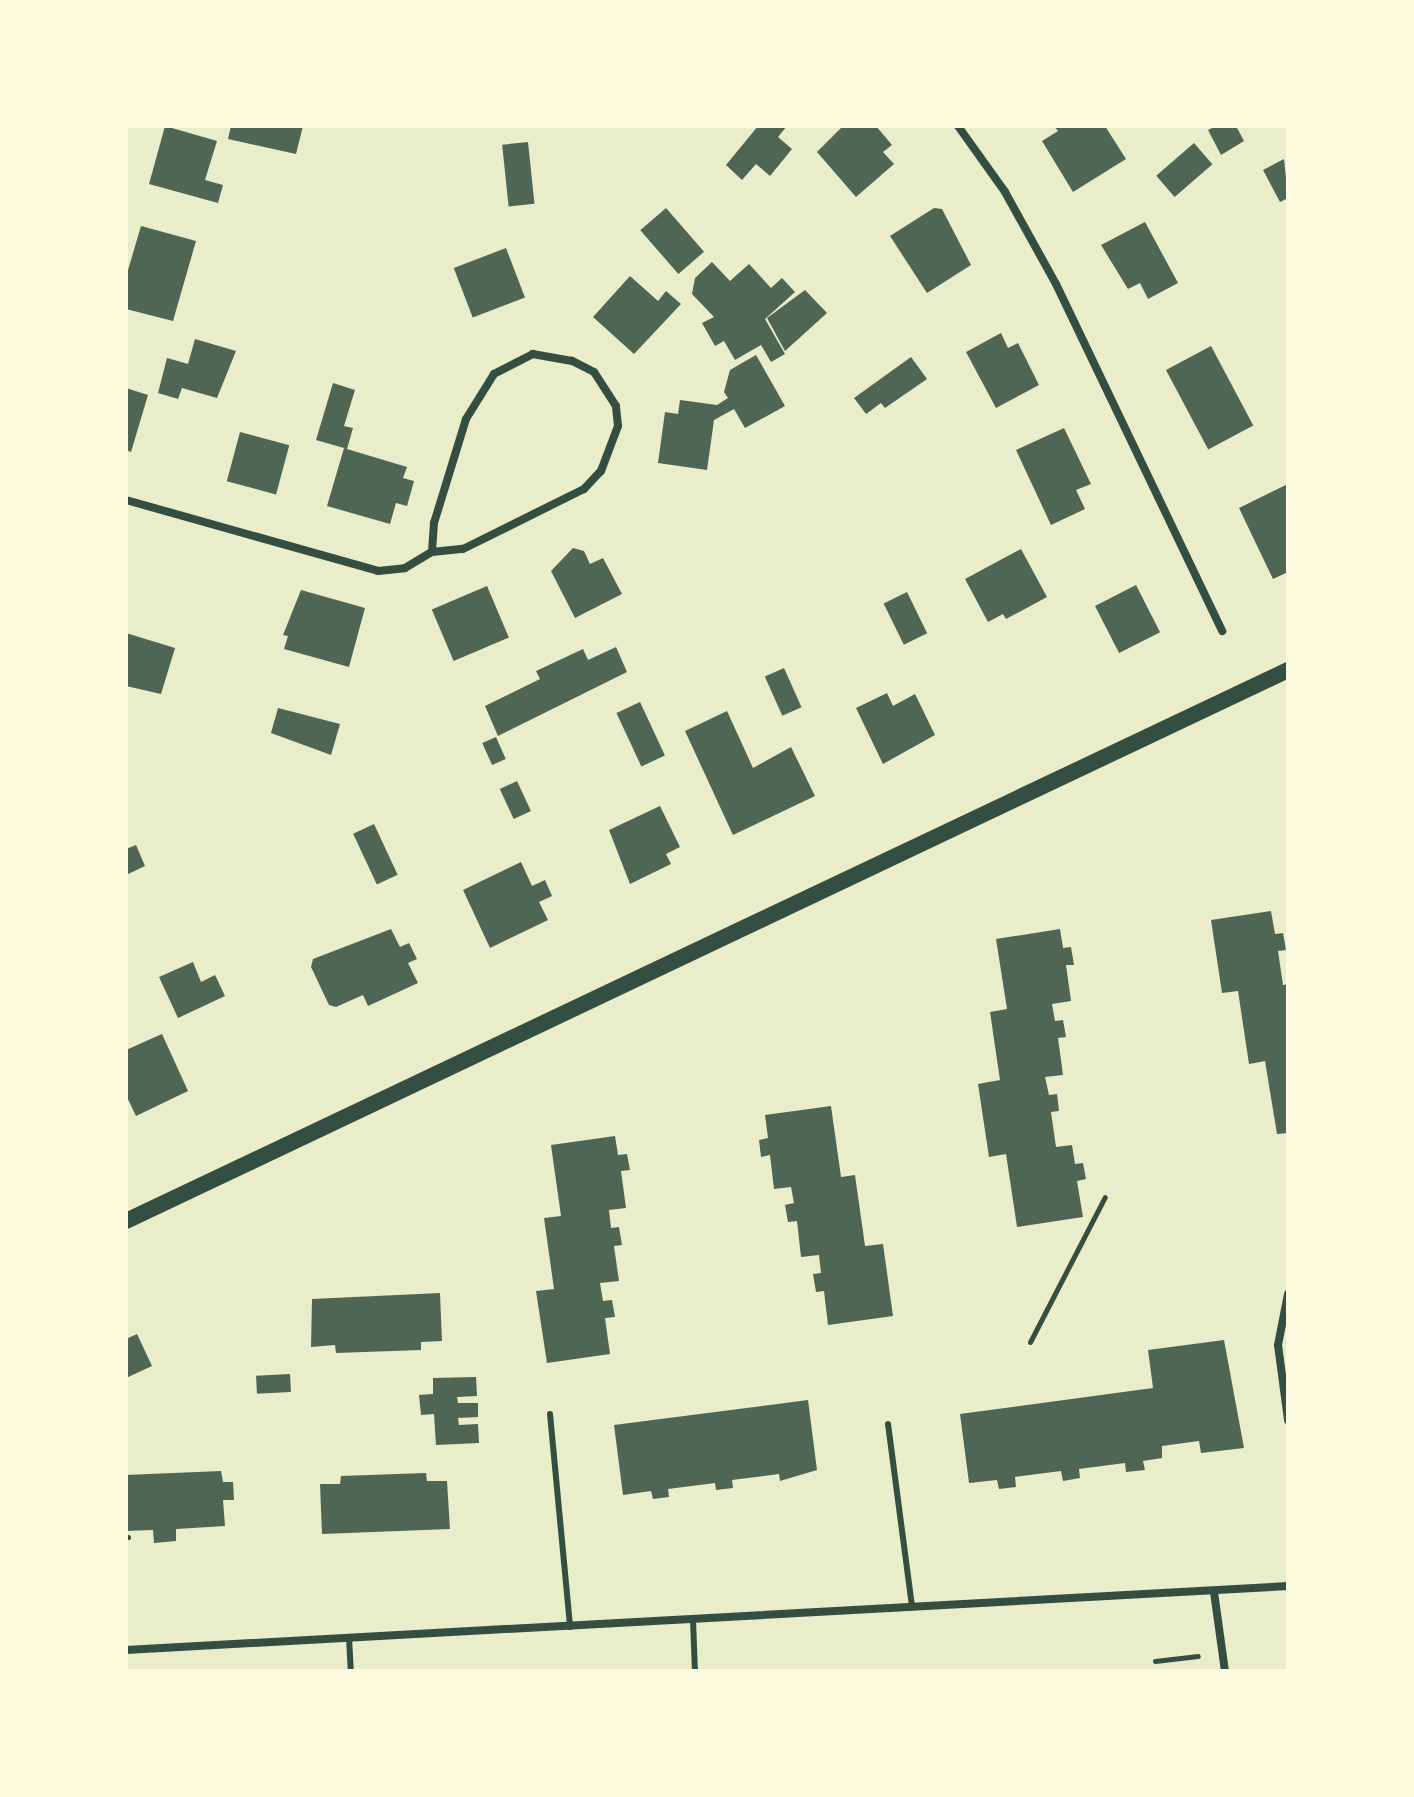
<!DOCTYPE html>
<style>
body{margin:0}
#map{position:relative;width:1414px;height:1797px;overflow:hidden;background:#e9edc9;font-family:Raleway,sans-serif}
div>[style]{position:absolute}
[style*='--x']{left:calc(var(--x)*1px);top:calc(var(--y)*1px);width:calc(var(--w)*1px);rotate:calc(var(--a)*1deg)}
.building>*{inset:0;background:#4f6655;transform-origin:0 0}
.path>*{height:5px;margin:-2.5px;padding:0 2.5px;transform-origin:2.5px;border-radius:2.5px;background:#344e41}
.service>*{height:6px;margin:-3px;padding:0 3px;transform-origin:3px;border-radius:3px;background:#344e41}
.minor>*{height:8px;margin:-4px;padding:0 4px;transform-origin:4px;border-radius:4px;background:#344e41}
.secondary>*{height:16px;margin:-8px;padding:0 8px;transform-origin:8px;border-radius:8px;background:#344e41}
span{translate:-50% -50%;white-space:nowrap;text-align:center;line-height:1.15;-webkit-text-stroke:7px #fefae0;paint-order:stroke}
.frame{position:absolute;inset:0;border:128px solid #fefae0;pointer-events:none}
</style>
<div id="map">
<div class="building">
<div style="clip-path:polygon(165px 126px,217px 141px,205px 180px,223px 185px,218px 203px,149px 184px)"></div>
<div style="clip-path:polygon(231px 126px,303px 126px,296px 154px,228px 139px)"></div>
<div style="clip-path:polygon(758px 126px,787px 126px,778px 137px,792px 149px,770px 176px,756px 164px,742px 180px,726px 165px)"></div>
<div style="clip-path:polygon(843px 126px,876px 126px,892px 145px,883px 152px,894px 164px,856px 197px,817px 152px)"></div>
<div style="clip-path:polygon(1054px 126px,1105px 126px,1126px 159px,1073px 192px,1042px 141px,1058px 131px)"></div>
<div style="clip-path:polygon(1216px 126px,1236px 126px,1244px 141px,1221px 155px,1208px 130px)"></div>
<div style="left:528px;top:142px;width:62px;height:26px;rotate:84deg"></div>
<div style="left:1194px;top:143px;width:28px;height:50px;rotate:49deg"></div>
<div style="clip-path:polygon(1284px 159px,1288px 198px,1280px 202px,1263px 170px)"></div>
<div style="left:666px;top:208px;width:58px;height:34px;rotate:49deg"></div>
<div style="clip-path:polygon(934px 208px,942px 209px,971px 265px,927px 293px,890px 236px)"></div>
<div style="clip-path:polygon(1145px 222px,1178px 283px,1148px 299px,1140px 283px,1128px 289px,1101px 245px)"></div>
<div style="clip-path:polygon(141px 226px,196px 241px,173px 321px,126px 309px,126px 277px)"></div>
<div style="left:506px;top:248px;width:53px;height:56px;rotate:69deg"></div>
<div style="clip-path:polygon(712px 262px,730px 281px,749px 264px,771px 288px,782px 278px,795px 292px,765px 319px,785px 354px,771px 362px,761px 345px,735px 360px,724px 341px,715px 346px,702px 323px,714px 317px,692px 294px,695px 278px)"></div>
<div style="clip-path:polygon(630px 276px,658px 301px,666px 291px,681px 304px,634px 354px,593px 317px)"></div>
<div style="clip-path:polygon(805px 290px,827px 313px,785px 351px,767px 318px)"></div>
<div style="clip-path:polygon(1001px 333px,1008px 348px,1018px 343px,1039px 385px,996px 408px,966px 352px)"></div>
<div style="clip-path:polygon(195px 339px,236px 351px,217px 398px,182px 388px,178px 399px,158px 393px,167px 358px,188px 364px)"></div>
<div style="left:1211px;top:346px;width:90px;height:51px;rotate:62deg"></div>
<div style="clip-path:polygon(756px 355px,785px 406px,745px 428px,734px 409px,714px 420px,707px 470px,658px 463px,665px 412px,678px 414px,680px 400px,717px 405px,728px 398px,724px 392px,730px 370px)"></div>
<div style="clip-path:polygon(911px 357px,927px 379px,885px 408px,881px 403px,866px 414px,854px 398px)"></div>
<div style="clip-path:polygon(333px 383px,355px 390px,344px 426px,353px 428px,347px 449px,407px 467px,403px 478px,414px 481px,407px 506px,396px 503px,390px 524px,327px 506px,344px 448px,316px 440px)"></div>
<div style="clip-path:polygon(126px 388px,148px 395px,131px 452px,126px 450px)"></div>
<div style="clip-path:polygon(1064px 428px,1091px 484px,1076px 490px,1085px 509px,1051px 525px,1016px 450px)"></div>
<div style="left:240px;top:432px;width:51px;height:51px;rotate:15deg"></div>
<div style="clip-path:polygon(1288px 484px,1288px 572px,1273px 579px,1239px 508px)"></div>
<div style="clip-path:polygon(573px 548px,584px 551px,590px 564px,603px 558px,622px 594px,575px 618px,551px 571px)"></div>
<div style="clip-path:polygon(1021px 549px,1047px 597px,1006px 619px,1003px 614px,988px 622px,965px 579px)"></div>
<div style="left:1136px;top:585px;width:53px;height:46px;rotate:63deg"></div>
<div style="left:487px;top:586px;width:56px;height:60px;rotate:67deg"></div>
<div style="clip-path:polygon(301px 590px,365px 608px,349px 667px,284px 649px,288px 636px,283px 635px)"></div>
<div style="left:907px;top:592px;width:46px;height:26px;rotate:64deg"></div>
<div style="clip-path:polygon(126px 633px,175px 648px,161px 694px,126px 686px)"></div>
<div style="clip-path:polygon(616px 647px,627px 672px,498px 736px,485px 706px,540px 679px,536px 671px,583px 649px,588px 660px)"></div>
<div style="left:784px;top:668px;width:43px;height:21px;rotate:66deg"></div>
<div style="clip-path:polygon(887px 693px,893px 706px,915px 694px,935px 735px,883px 764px,856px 708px)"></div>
<div style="left:640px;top:702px;width:59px;height:26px;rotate:65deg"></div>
<div style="clip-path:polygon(278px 708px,340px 724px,331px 755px,271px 733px)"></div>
<div style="clip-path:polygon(727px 711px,753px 768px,791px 747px,815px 796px,733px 835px,685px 731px)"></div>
<div style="left:496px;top:737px;width:24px;height:15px;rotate:66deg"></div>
<div style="left:517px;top:781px;width:33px;height:19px;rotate:65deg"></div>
<div style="clip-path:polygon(660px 806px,680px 847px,666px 854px,671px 864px,630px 884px,609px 830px)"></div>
<div style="left:374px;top:824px;width:56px;height:23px;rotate:65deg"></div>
<div style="clip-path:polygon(136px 845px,145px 866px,126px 875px,126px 849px)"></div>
<div style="clip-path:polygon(521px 862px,532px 886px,545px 880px,552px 896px,539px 902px,548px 920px,490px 948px,463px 890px)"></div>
<div style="clip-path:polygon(1271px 911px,1275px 934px,1283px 933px,1286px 950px,1278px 951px,1283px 985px,1288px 984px,1288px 1133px,1277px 1134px,1265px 1061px,1249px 1064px,1238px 991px,1222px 993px,1211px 920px)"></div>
<div style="clip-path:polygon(391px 929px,400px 947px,409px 943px,417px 959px,408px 963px,418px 983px,368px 1006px,363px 995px,336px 1007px,329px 1005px,311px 967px,313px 959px)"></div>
<div style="clip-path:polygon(1060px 929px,1063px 948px,1071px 947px,1074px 965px,1066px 965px,1071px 1001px,1052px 1004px,1055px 1021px,1063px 1020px,1066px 1037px,1058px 1038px,1063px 1075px,1045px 1077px,1049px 1095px,1057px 1094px,1059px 1111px,1051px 1112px,1056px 1147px,1072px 1145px,1075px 1164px,1083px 1163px,1086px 1179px,1077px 1181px,1083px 1217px,1017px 1227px,1006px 1154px,989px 1157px,978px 1084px,1000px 1080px,990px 1012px,1007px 1009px,996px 939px)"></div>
<div style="clip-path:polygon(193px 962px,201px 982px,215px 975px,225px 996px,178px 1018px,159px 977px)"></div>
<div style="clip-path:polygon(162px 1034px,188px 1091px,136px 1116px,126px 1095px,126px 1050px)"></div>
<div style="clip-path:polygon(831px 1106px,841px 1177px,855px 1175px,865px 1246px,883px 1244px,893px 1316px,828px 1325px,824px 1291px,816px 1292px,813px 1274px,821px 1273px,819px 1255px,801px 1257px,797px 1221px,788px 1222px,785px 1205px,794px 1203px,791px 1187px,774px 1189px,770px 1155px,761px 1157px,759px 1140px,768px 1138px,765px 1115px)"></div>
<div style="clip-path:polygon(615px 1136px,618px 1155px,627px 1154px,630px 1170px,621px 1171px,626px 1208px,609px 1210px,611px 1228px,619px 1227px,622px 1245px,614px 1246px,619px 1281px,600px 1283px,603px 1301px,612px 1300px,615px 1317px,605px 1318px,610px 1354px,547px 1363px,536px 1291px,554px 1289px,544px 1218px,561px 1216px,551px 1145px)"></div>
<div style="clip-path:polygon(440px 1293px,442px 1341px,421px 1342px,421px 1350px,336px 1353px,335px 1345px,311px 1347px,312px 1299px)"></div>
<div style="clip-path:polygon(137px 1334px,152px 1366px,126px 1378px,126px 1339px)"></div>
<div style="clip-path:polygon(1224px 1340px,1244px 1448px,1201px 1453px,1199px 1441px,1162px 1446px,1162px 1458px,1143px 1461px,1145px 1470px,1126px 1472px,1125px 1463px,1079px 1469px,1080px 1478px,1063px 1481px,1061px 1471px,1015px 1477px,1016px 1487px,999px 1489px,997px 1480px,969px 1483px,960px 1414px,1153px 1388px,1148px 1350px)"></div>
<div style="left:290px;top:1374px;width:18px;height:34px;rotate:87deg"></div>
<div style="clip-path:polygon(476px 1377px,477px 1396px,457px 1397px,458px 1403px,478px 1403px,478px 1417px,458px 1418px,459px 1425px,478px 1424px,479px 1443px,436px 1445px,434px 1414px,421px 1415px,419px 1395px,433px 1394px,433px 1378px)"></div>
<div style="clip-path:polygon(808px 1400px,817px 1470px,780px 1481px,779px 1474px,732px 1480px,733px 1488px,716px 1490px,715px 1483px,668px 1489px,669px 1497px,653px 1499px,651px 1491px,623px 1495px,614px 1425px)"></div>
<div style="clip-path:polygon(221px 1471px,223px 1482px,233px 1482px,234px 1500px,223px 1500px,225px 1526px,176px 1529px,176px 1541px,154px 1543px,153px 1530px,126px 1531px,126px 1475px)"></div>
<div style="clip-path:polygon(426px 1473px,427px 1481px,447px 1481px,450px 1529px,322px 1534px,320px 1484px,340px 1484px,341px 1476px)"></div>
</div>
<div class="path">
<div style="--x:1030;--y:1342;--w:163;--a:-62.7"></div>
<div style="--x:126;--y:1537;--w:2;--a:0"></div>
<div style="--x:1155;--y:1661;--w:43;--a:-6.6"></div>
</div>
<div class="service">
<div style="--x:550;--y:1414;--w:214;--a:84.6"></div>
<div style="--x:888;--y:1424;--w:185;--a:82.5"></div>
<div style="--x:693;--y:1620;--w:51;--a:87.8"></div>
<div style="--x:349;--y:1637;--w:34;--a:87"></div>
</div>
<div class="minor">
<div style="--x:958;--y:126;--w:81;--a:54.5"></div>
<div style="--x:1005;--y:192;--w:105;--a:61"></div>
<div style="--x:1056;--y:284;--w:385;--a:64.4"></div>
<div style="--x:126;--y:500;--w:262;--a:15.7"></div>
<div style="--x:378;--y:571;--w:27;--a:-6"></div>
<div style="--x:405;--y:568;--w:31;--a:-31"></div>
<div style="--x:432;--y:552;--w:31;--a:-6"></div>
<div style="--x:463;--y:549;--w:135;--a:-26.4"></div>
<div style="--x:584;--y:489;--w:25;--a:-47"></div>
<div style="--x:601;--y:471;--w:48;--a:-69.3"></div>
<div style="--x:618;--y:426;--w:20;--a:-96"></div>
<div style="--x:616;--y:406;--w:40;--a:-122.9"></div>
<div style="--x:594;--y:372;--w:25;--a:-153"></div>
<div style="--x:572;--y:361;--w:40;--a:-170"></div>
<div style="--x:533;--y:354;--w:44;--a:152.9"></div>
<div style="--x:494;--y:374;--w:53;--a:121.9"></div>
<div style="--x:466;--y:419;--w:109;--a:107.1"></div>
<div style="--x:434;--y:523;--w:29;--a:94"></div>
<div style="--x:1288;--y:1294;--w:52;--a:101.1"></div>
<div style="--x:1278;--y:1345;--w:76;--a:82.4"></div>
<div style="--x:1214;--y:1592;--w:80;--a:82.1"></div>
<div style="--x:126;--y:1650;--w:1164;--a:-3.15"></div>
</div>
<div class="secondary">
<div style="--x:126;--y:1221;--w:1286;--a:-25.37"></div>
</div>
<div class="frame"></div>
</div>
